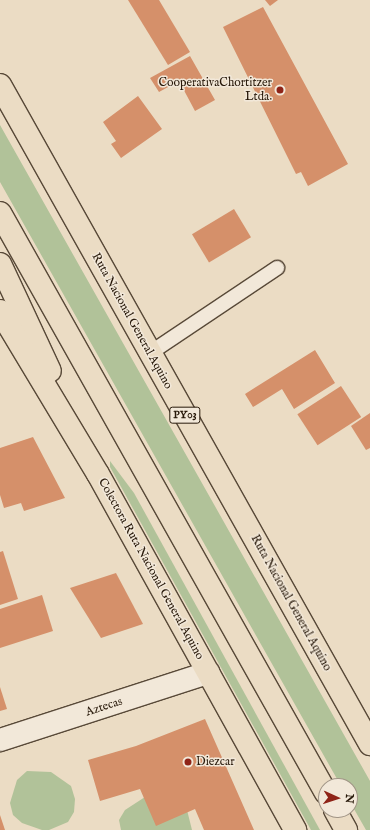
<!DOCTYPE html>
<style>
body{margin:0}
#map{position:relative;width:370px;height:830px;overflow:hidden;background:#ebdcc4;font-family:"IM FELL English",serif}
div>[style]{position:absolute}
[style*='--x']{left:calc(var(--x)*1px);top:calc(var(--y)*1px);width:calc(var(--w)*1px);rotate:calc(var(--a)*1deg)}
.green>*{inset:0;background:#b1c299}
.building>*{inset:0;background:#d5906a;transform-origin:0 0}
.roads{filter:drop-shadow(1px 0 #584938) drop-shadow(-1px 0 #584938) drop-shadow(0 1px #584938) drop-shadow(0 -1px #584938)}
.service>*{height:14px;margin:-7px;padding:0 7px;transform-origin:7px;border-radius:7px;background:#f2e8d9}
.minor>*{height:22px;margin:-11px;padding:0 11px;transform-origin:11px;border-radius:11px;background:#f2e8d9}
.primary>*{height:22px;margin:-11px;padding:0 11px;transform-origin:11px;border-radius:11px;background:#ebdcc4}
.motorway>*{height:22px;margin:-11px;padding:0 11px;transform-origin:11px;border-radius:11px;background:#ebdcc4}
.dots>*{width:11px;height:11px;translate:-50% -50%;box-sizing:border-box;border:2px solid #f2e8d9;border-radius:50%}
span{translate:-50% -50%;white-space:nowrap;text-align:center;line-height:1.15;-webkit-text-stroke:3px #f2e8d9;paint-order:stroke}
.shield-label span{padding:1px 3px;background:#f2e8d9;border:1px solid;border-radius:3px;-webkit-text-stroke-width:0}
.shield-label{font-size:11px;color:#271809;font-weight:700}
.poi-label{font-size:12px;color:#271809}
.right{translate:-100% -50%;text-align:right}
.left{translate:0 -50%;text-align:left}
.street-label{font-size:12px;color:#271809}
.north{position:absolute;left:318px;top:778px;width:40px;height:40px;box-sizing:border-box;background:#f2e8d9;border:1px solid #a19586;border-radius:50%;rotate:93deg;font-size:11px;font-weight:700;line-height:16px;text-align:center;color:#271809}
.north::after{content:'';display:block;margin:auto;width:14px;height:18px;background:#8f2418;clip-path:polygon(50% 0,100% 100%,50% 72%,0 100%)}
</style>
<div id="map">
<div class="green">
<div style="clip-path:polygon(0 125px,370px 781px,370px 830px,366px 830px,350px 802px,350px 786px,341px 786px,0 182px)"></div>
<div style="clip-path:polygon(110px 461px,134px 493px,320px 830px,311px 830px,110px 467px)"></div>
<div style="clip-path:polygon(27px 771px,51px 772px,71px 786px,75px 799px,74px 812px,68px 822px,49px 830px,42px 830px,22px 823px,13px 815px,10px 803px,17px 780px)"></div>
<div style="clip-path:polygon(145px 797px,187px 810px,192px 830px,121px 830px,119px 820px,125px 810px)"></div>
</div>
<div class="building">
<div style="clip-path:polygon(128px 0,159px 0,190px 52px,168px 65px)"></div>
<div style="clip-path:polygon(265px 0,278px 0,270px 6px)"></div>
<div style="clip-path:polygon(263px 7px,348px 164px,308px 186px,301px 172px,296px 174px,223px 27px)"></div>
<div style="clip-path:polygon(190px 56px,215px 100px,195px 111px,179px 81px,159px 92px,150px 78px)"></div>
<div style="clip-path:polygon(138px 96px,162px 129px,121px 158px,111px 144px,116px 141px,103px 122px)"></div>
<div style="left:234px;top:209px;width:33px;height:49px;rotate:59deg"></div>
<div style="clip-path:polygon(315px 350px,335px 383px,294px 409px,282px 389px,253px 407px,245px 394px)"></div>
<div style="left:341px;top:386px;width:37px;height:52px;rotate:57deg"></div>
<div style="clip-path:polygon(370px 413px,370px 448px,366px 450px,351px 426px)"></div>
<div style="clip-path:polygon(33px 437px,65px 498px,24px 511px,21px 503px,4px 508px,0 495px,0 448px)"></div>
<div style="clip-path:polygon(3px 551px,18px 599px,0 605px,0 552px)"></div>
<div style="clip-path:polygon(116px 573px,143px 624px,101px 638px,70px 588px)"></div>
<div style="clip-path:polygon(42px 595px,53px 631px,0 648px,0 609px)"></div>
<div style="clip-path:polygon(0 687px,7px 709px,0 711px)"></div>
<div style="clip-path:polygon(205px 719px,254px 830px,204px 830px,195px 809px,156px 826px,140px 789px,100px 801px,88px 760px,136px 746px)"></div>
<div style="clip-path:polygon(0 815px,5px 830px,0 830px)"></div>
</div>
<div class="roads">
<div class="service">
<div style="--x:150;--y:353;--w:153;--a:-33.8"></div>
</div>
<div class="minor">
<div style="--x:0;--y:740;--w:219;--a:-17.9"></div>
</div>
<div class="primary">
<div style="--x:0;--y:264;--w:118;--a:65"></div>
<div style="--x:0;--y:311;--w:190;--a:59"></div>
<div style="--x:98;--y:474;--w:407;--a:61"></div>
</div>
<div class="motorway">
<div style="--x:0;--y:85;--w:756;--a:60.69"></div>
<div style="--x:0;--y:213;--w:665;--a:60.66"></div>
<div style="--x:335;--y:810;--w:23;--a:61"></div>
</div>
</div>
<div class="dots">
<div style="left:280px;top:90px;background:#8f2418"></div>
<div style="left:188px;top:762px;background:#8f2418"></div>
</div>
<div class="shield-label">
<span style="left:185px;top:415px">PY03</span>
</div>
<div class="poi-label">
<span class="right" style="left:272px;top:90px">CooperativaChortitzer<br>Ltda.</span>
<span class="left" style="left:196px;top:762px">Diezcar</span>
</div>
<div class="street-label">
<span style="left:132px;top:321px;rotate:61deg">Ruta Nacional General Aquino</span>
<span style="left:151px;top:569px;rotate:61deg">Colectora Ruta Nacional General Aquino</span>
<span style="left:291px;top:603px;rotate:61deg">Ruta Nacional General Aquino</span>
<span style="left:104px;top:707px;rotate:-18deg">Aztecas</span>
</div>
<div class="north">N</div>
</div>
